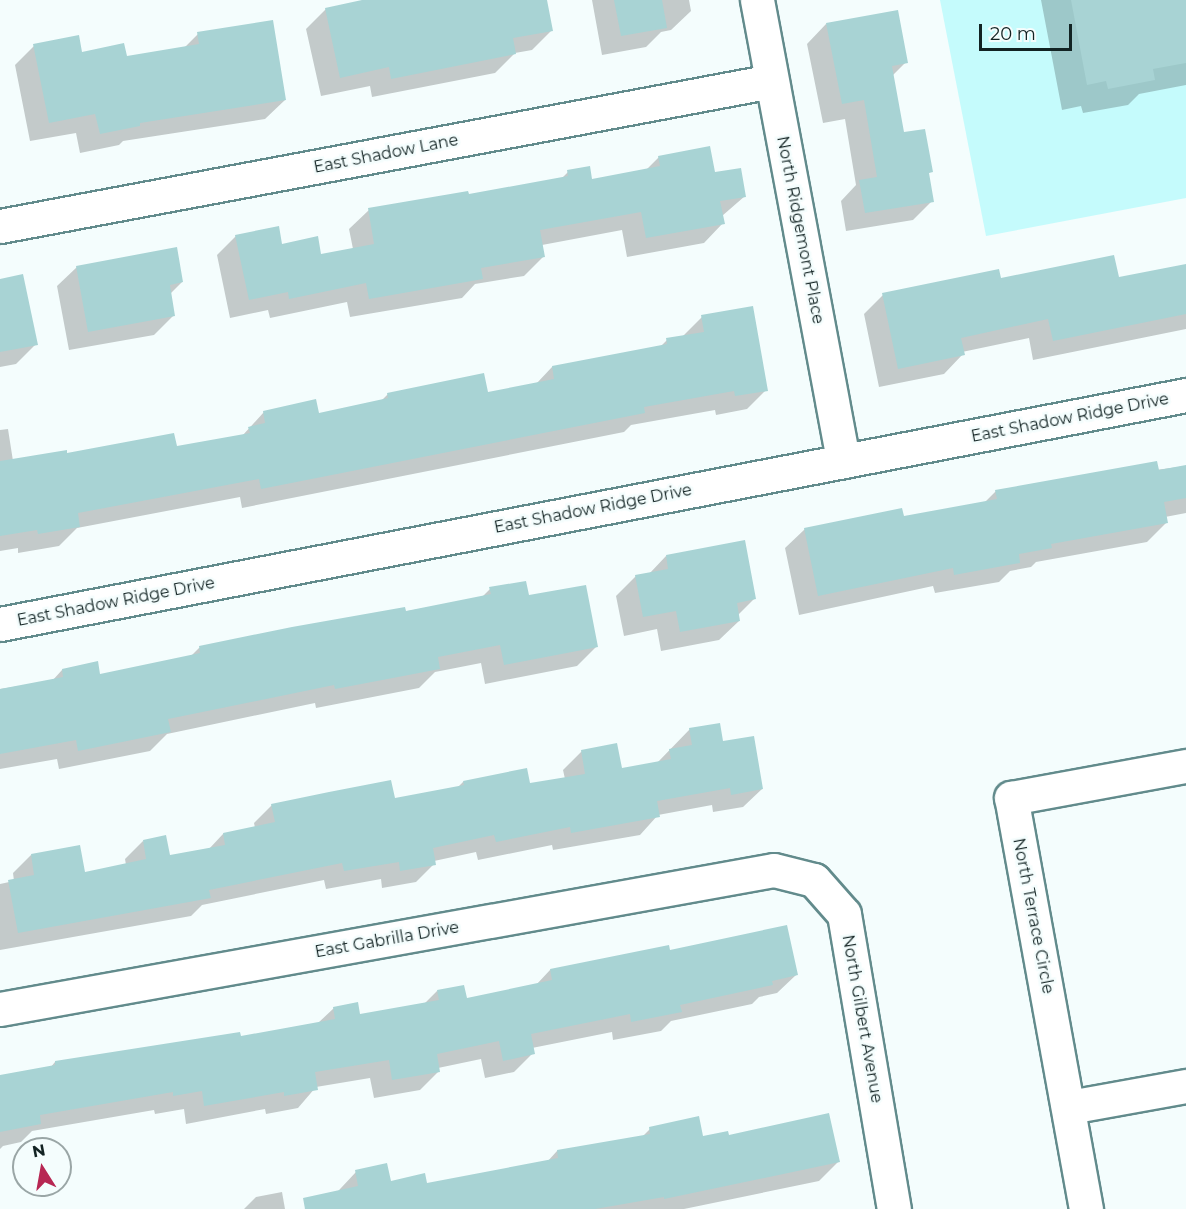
<!DOCTYPE html>
<style>
body{margin:0}
#map{position:relative;width:1186px;height:1209px;overflow:hidden;background:#f4fdfd;font-family:Montserrat,sans-serif}
div>[style]{position:absolute}
[style*='--x']{left:calc(var(--x)*1px);top:calc(var(--y)*1px);width:calc(var(--w)*1px);rotate:calc(var(--a)*1deg)}
.built>*{inset:0;background:#c5fbfc}
.shadow>*{inset:0;background:#0003}
.building>*{inset:0;background:#a8d3d4}
.roads{filter:drop-shadow(2px 0 #628b8c) drop-shadow(-2px 0 #628b8c) drop-shadow(0 2px #628b8c) drop-shadow(0 -2px #628b8c)}
.minor>*{height:33px;margin:-16.5px;padding:0 16.5px;transform-origin:16.5px;border-radius:16.5px;background:#fff}
span{translate:-50% -50%;white-space:nowrap;text-align:center;line-height:1.15;-webkit-text-stroke:5px #f4fdfd;paint-order:stroke}
.street-label{font-size:16px;color:#122323}
.north{position:absolute;left:12px;top:1137px;width:60px;height:60px;box-sizing:border-box;background:#f4fdfd;border:2px solid #9aa6a6;border-radius:50%;rotate:349deg;font-size:16px;font-weight:700;line-height:24px;text-align:center;color:#122323}
.north::after{content:'';display:block;margin:auto;width:21px;height:27px;background:#b72753;clip-path:polygon(50% 0,100% 100%,50% 72%,0 100%)}
.scale{position:absolute;left:979px;top:24px;width:93px;height:27px;box-sizing:border-box;border:3px solid #122323;border-top:0;padding-left:8px;font-size:18px;line-height:21px;white-space:nowrap;color:#122323;-webkit-text-stroke:4px #f4fdfd;paint-order:stroke}
</style>
<div id="map">
<div class="built">
<div style="clip-path:polygon(940px 0,1186px 0,1186px 198px,986px 236px)"></div>
</div>
<div class="shadow">
<div style="clip-path:polygon(374px 0,545px 0,551px 31px,532px 50px,515px 53px,495px 73px,372px 97px,370px 86px,321px 96px,306px 29px,326px 9px)"></div>
<div style="clip-path:polygon(592px 0,689px 0,691px 11px,671px 30px,661px 32px,646px 47px,602px 55px)"></div>
<div style="clip-path:polygon(1041px 0,1186px 0,1186px 85px,1139px 94px,1128px 105px,1083px 113px,1081px 106px,1062px 110px)"></div>
<div style="clip-path:polygon(826px 24px,906px 62px,892px 76px,903px 134px,931px 171px,928px 174px,932px 201px,913px 220px,846px 231px,841px 201px,856px 185px,845px 119px,823px 123px,807px 44px)"></div>
<div style="clip-path:polygon(198px 34px,285px 100px,265px 119px,123px 141px,119px 145px,80px 153px,76px 133px,30px 141px,15px 65px,34px 46px,125px 58px,184px 48px)"></div>
<div style="clip-path:polygon(659px 157px,714px 174px,745px 196px,722px 216px,723px 223px,704px 243px,627px 257px,622px 230px,542px 245px,544px 256px,524px 276px,475px 284px,462px 298px,350px 317px,347px 302px,270px 318px,268px 310px,230px 318px,217px 255px,236px 236px,320px 256px,353px 249px,349px 229px,369px 210px,467px 196px,561px 179px,568px 172px,591px 181px,646px 170px)"></div>
<div style="clip-path:polygon(1186px 265px,1186px 329px,1033px 360px,1029px 338px,962px 352px,963px 354px,944px 374px,879px 387px,864px 314px,883px 295px,1000px 280px,1118px 278px)"></div>
<div style="clip-path:polygon(77px 267px,182px 282px,170px 294px,174px 315px,154px 335px,69px 350px,57px 286px)"></div>
<div style="clip-path:polygon(0 281px,36px 344px,16px 364px,0 367px)"></div>
<div style="clip-path:polygon(702px 317px,766px 390px,747px 409px,716px 415px,715px 410px,631px 425px,624px 432px,242px 508px,240px 497px,77px 528px,59px 546px,18px 553px,18px 548px,0 551px,0 430px,8px 429px,13px 461px,175px 447px,242px 436px,264px 412px,318px 415px,381px 401px,388px 394px,487px 393px,536px 384px,552px 367px,661px 346px,667px 340px,683px 336px)"></div>
<div style="clip-path:polygon(1186px 466px,1186px 513px,1165px 517px,1166px 523px,1147px 542px,1036px 562px,1031px 567px,1010px 571px,999px 582px,935px 593px,933px 586px,799px 615px,785px 548px,805px 529px,903px 518px,984px 503px,996px 491px)"></div>
<div style="clip-path:polygon(666px 556px,755px 598px,738px 615px,739px 621px,719px 640px,661px 651px,657px 629px,624px 636px,616px 596px,636px 576px,649px 574px)"></div>
<div style="clip-path:polygon(490px 589px,528px 597px,596px 647px,577px 666px,485px 684px,481px 663px,435px 672px,419px 688px,316px 708px,315px 703px,167px 734px,150px 751px,59px 769px,57px 759px,0 769px,0 689px,52px 681px,62px 670px,99px 676px,191px 656px,199px 648px,481px 598px)"></div>
<div style="clip-path:polygon(690px 729px,722px 743px,762px 789px,743px 807px,713px 812px,712px 805px,658px 815px,640px 835px,553px 850px,552px 845px,478px 860px,476px 852px,434px 861px,434px 864px,416px 882px,382px 888px,381px 879px,326px 889px,324px 880px,202px 905px,191px 916px,0 950px,0 884px,14px 881px,13px 873px,31px 855px,83px 874px,126px 865px,125px 859px,143px 841px,169px 857px,208px 850px,223px 834px,255px 828px,254px 823px,272px 805px,394px 800px,458px 787px,463px 782px,529px 785px,565px 779px,563px 770px,582px 751px,620px 769px,657px 763px)"></div>
<div style="clip-path:polygon(669px 952px,796px 975px,777px 993px,759px 997px,752px 1004px,671px 1021px,661px 1031px,613px 1040px,612px 1032px,532px 1048px,533px 1053px,514px 1072px,485px 1078px,481px 1059px,438px 1068px,439px 1071px,420px 1090px,374px 1098px,370px 1078px,316px 1087px,298px 1108px,266px 1114px,265px 1109px,186px 1124px,184px 1109px,155px 1114px,154px 1110px,32px 1131px,21px 1142px,3px 1146px,0 1149px,0 1077px,50px 1068px,55px 1062px,240px 1037px,318px 1023px,334px 1008px,359px 1016px,424px 1004px,437px 991px,466px 1000px,536px 985px,550px 970px)"></div>
<div style="clip-path:polygon(650px 1129px,702px 1138px,728px 1136px,838px 1162px,819px 1181px,684px 1209px,304px 1209px,325px 1205px,356px 1172px,389px 1182px,426px 1184px,547px 1162px,557px 1151px,642px 1137px)"></div>
<div style="clip-path:polygon(282px 1192px,285px 1209px,244px 1209px,256px 1197px)"></div>
</div>
<div class="building">
<div style="clip-path:polygon(362px 0,547px 0,553px 31px,513px 38px,516px 54px,391px 79px,389px 67px,340px 78px,325px 8px)"></div>
<div style="clip-path:polygon(614px 0,662px 0,667px 28px,621px 36px)"></div>
<div style="clip-path:polygon(1071px 0,1186px 0,1186px 63px,1153px 69px,1155px 80px,1108px 89px,1106px 81px,1087px 85px)"></div>
<div style="clip-path:polygon(898px 10px,908px 63px,892px 66px,904px 132px,925px 129px,933px 172px,929px 173px,934px 202px,865px 213px,859px 180px,877px 177px,864px 100px,842px 104px,826px 23px)"></div>
<div style="clip-path:polygon(273px 20px,286px 100px,140px 123px,140px 126px,100px 134px,95px 114px,49px 123px,33px 44px,79px 35px,82px 52px,124px 43px,127px 56px,199px 44px,197px 32px)"></div>
<div style="clip-path:polygon(710px 146px,715px 172px,741px 168px,746px 197px,720px 201px,725px 224px,646px 238px,641px 212px,540px 230px,545px 257px,481px 268px,483px 279px,369px 299px,366px 283px,289px 299px,288px 292px,249px 300px,235px 235px,279px 226px,282px 244px,318px 236px,321px 254px,374px 244px,368px 208px,468px 191px,469px 194px,568px 176px,567px 170px,590px 166px,592px 179px,660px 166px,658px 156px)"></div>
<div style="clip-path:polygon(177px 247px,183px 282px,170px 285px,175px 316px,88px 332px,76px 266px)"></div>
<div style="clip-path:polygon(1114px 255px,1119px 277px,1186px 264px,1186px 314px,1053px 341px,1048px 319px,961px 338px,965px 355px,898px 369px,882px 293px,999px 269px,1001px 278px)"></div>
<div style="clip-path:polygon(23px 274px,38px 345px,0 352px,0 279px)"></div>
<div style="clip-path:polygon(753px 306px,768px 391px,735px 396px,734px 391px,644px 407px,645px 413px,261px 489px,259px 479px,78px 513px,80px 527px,38px 534px,37px 530px,0 536px,0 461px,67px 450px,67px 453px,174px 433px,177px 446px,250px 433px,248px 427px,265px 423px,263px 411px,316px 399px,319px 413px,388px 398px,387px 393px,484px 373px,488px 392px,554px 379px,552px 366px,667px 344px,666px 338px,704px 332px,701px 315px)"></div>
<div style="clip-path:polygon(1157px 461px,1159px 470px,1186px 465px,1186px 498px,1164px 502px,1168px 523px,1051px 544px,1052px 548px,1019px 554px,1020px 563px,954px 575px,953px 568px,818px 596px,804px 528px,902px 508px,904px 516px,997px 499px,995px 490px)"></div>
<div style="clip-path:polygon(745px 540px,756px 599px,737px 603px,740px 621px,680px 632px,676px 611px,643px 617px,635px 575px,668px 569px,666px 555px)"></div>
<div style="clip-path:polygon(526px 581px,529px 595px,586px 585px,598px 647px,504px 665px,500px 645px,438px 657px,440px 669px,335px 689px,334px 685px,168px 719px,171px 732px,78px 751px,76px 740px,0 754px,0 689px,63px 677px,62px 669px,98px 661px,100px 674px,200px 653px,199px 646px,292px 627px,405px 607px,406px 611px,491px 594px,489px 587px)"></div>
<div style="clip-path:polygon(720px 723px,723px 741px,754px 736px,763px 789px,731px 795px,730px 788px,657px 801px,660px 817px,571px 833px,570px 827px,496px 842px,494px 835px,433px 848px,436px 865px,400px 871px,399px 862px,344px 871px,342px 863px,209px 890px,211px 898px,18px 933px,8px 880px,34px 875px,31px 854px,80px 845px,85px 872px,146px 859px,143px 840px,166px 835px,170px 855px,225px 845px,223px 833px,275px 822px,271px 804px,329px 792px,391px 780px,395px 798px,464px 785px,463px 781px,527px 768px,530px 783px,585px 774px,581px 750px,617px 743px,622px 768px,671px 759px,669px 749px,692px 745px,689px 728px)"></div>
<div style="clip-path:polygon(787px 925px,798px 975px,772px 981px,773px 985px,680px 1005px,682px 1012px,631px 1022px,630px 1014px,531px 1034px,535px 1054px,503px 1061px,499px 1041px,437px 1054px,440px 1072px,392px 1080px,389px 1060px,315px 1072px,318px 1090px,284px 1096px,284px 1092px,204px 1106px,202px 1091px,173px 1096px,173px 1092px,40px 1115px,41px 1124px,0 1132px,0 1075px,55px 1065px,55px 1061px,240px 1032px,241px 1036px,335px 1019px,333px 1007px,358px 1002px,360px 1014px,439px 1000px,437px 990px,464px 985px,467px 998px,552px 980px,550px 969px,669px 945px,670px 950px)"></div>
<div style="clip-path:polygon(829px 1113px,840px 1162px,664px 1199px,664px 1197px,595px 1209px,305px 1209px,303px 1198px,358px 1186px,355px 1170px,387px 1163px,391px 1181px,425px 1173px,427px 1183px,558px 1158px,557px 1150px,650px 1134px,649px 1127px,699px 1116px,703px 1136px,728px 1131px,729px 1135px)"></div>
</div>
<div class="roads">
<div class="minor">
<div style="--x:757;--y:0;--w:469;--a:79.4"></div>
<div style="--x:0;--y:226;--w:785;--a:-10.64"></div>
<div style="--x:0;--y:624;--w:1208;--a:-10.93"></div>
<div style="--x:0;--y:1009;--w:786;--a:-10.18"></div>
<div style="--x:774;--y:870;--w:41;--a:14"></div>
<div style="--x:814;--y:880;--w:45;--a:48.6"></div>
<div style="--x:844;--y:914;--w:299;--a:80.4"></div>
<div style="--x:1069;--y:1107;--w:119;--a:-10.2"></div>
<div style="--x:1086;--y:1209;--w:418;--a:-100.3"></div>
<div style="--x:1011;--y:798;--w:178;--a:-10.4"></div>
</div>
</div>
<div class="street-label">
<span style="left:386px;top:154px;rotate:-11deg">East Shadow Lane</span>
<span style="left:800px;top:230px;rotate:79deg">North Ridgemont Place</span>
<span style="left:1070px;top:418px;rotate:-11deg">East Shadow Ridge Drive</span>
<span style="left:593px;top:509px;rotate:-11deg">East Shadow Ridge Drive</span>
<span style="left:116px;top:602px;rotate:-11deg">East Shadow Ridge Drive</span>
<span style="left:1033px;top:916px;rotate:79deg">North Terrace Circle</span>
<span style="left:387px;top:940px;rotate:-10deg">East Gabrilla Drive</span>
<span style="left:862px;top:1019px;rotate:80deg">North Gilbert Avenue</span>
</div>
<div class="north">N</div>
<div class="scale">20 m</div>
</div>
